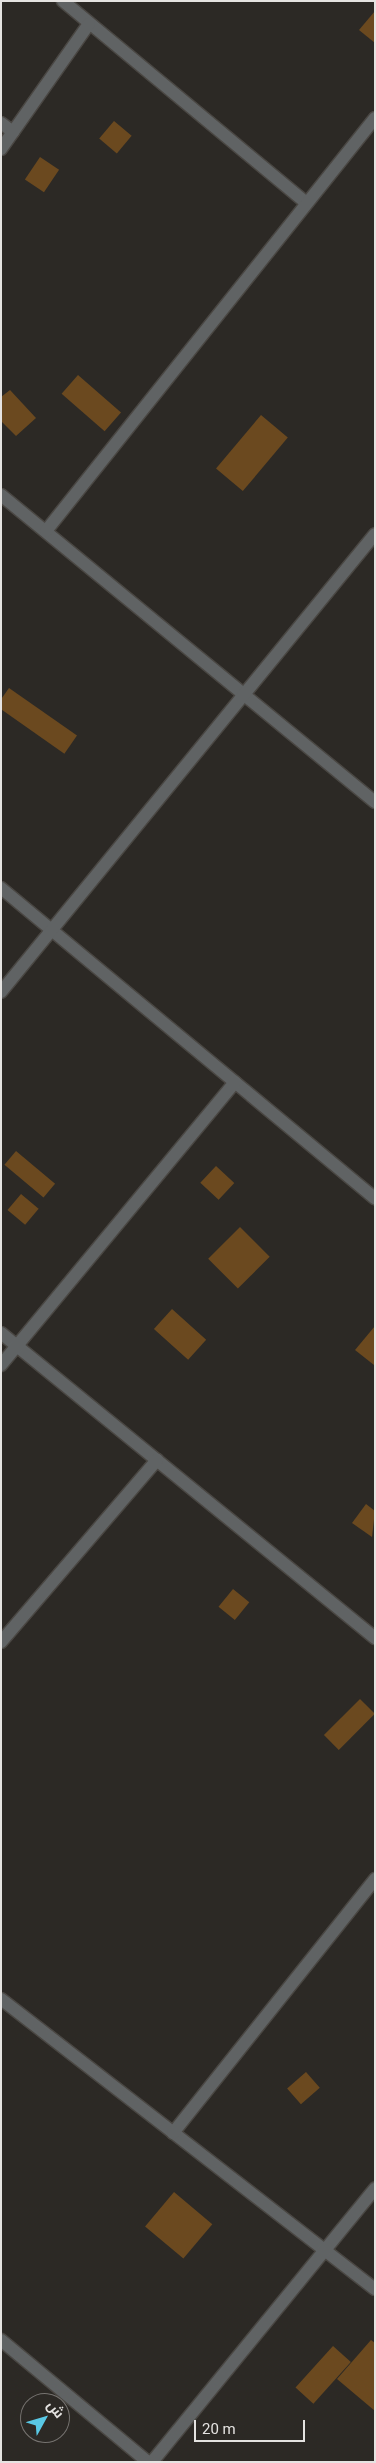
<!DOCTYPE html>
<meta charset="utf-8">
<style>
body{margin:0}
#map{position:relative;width:376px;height:2463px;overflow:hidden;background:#2c2925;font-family:Roboto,Cairo,sans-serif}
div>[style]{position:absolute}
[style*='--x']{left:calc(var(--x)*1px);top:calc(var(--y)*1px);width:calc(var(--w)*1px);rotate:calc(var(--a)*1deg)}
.building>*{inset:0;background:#6b491f;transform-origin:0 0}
.roads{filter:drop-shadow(1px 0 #4a4743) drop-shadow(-1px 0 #4a4743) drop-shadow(0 1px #4a4743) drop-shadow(0 -1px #4a4743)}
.minor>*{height:12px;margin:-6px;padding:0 6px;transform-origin:6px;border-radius:6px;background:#606364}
span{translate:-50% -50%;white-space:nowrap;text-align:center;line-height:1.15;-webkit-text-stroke:4.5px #2c2925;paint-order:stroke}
.frame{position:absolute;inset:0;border:2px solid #e5e3e1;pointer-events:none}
.north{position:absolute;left:20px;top:2393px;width:50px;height:50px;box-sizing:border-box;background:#2c2925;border:1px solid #767370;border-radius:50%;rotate:51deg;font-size:14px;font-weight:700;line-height:20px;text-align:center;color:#e5e3e1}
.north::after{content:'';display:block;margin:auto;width:18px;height:22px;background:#59c8e5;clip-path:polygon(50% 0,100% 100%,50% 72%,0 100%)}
.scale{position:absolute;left:194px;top:2420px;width:111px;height:22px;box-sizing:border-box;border:2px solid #e5e3e1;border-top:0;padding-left:6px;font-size:15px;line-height:18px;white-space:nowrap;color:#e5e3e1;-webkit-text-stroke:4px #2c2925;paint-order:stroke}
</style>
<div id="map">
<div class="building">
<div style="clip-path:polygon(375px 11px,375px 43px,359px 30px)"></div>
<div style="left:114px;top:121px;width:23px;height:23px;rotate:40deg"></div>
<div style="left:40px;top:157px;width:23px;height:27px;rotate:34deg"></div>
<div style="left:78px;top:375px;width:57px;height:25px;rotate:41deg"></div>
<div style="clip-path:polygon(10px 390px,36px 418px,16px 436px,1px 421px,1px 397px)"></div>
<div style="left:261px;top:415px;width:35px;height:70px;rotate:40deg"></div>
<div style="left:9px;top:688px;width:83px;height:22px;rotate:35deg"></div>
<div style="left:16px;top:1151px;width:51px;height:18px;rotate:40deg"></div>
<div style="left:216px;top:1166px;width:25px;height:23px;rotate:43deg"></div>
<div style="left:21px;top:1194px;width:23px;height:21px;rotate:40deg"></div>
<div style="left:240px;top:1227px;width:42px;height:45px;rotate:45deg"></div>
<div style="left:172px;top:1309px;width:46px;height:27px;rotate:42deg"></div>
<div style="clip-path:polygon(375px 1326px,375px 1364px,374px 1365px,355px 1350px)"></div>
<div style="clip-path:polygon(366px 1504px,375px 1511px,372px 1537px,352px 1523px)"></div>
<div style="left:233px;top:1589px;width:21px;height:23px;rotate:39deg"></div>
<div style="left:360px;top:1699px;width:21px;height:51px;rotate:45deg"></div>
<div style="left:306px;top:2072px;width:21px;height:25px;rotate:49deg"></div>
<div style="left:174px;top:2192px;width:50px;height:45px;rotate:40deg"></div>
<div style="clip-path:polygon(371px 2340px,375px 2343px,375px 2411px,337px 2379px)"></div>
<div style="left:333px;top:2346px;width:24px;height:56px;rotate:42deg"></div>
</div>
<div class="roads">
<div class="minor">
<div style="--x:63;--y:1;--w:316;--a:39.7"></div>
<div style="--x:1;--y:123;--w:15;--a:37"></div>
<div style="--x:1;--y:149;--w:153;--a:-54.9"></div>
<div style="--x:1;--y:495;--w:484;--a:39.4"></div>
<div style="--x:46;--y:531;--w:528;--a:-51.46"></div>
<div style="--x:1;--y:888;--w:486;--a:39.7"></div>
<div style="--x:1;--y:992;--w:591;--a:-50.77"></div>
<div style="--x:1;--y:1333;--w:483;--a:39.2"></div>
<div style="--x:1;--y:1365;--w:367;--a:-50.4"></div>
<div style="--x:1;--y:1642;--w:240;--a:-49.4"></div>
<div style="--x:1;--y:1999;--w:473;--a:37.8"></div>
<div style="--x:173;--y:2133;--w:325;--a:-51.5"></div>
<div style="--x:1;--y:2340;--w:191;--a:39.7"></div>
<div style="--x:152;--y:2462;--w:353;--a:-50.8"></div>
</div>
</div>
<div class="frame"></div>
<div class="north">ش</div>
<div class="scale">20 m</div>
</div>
